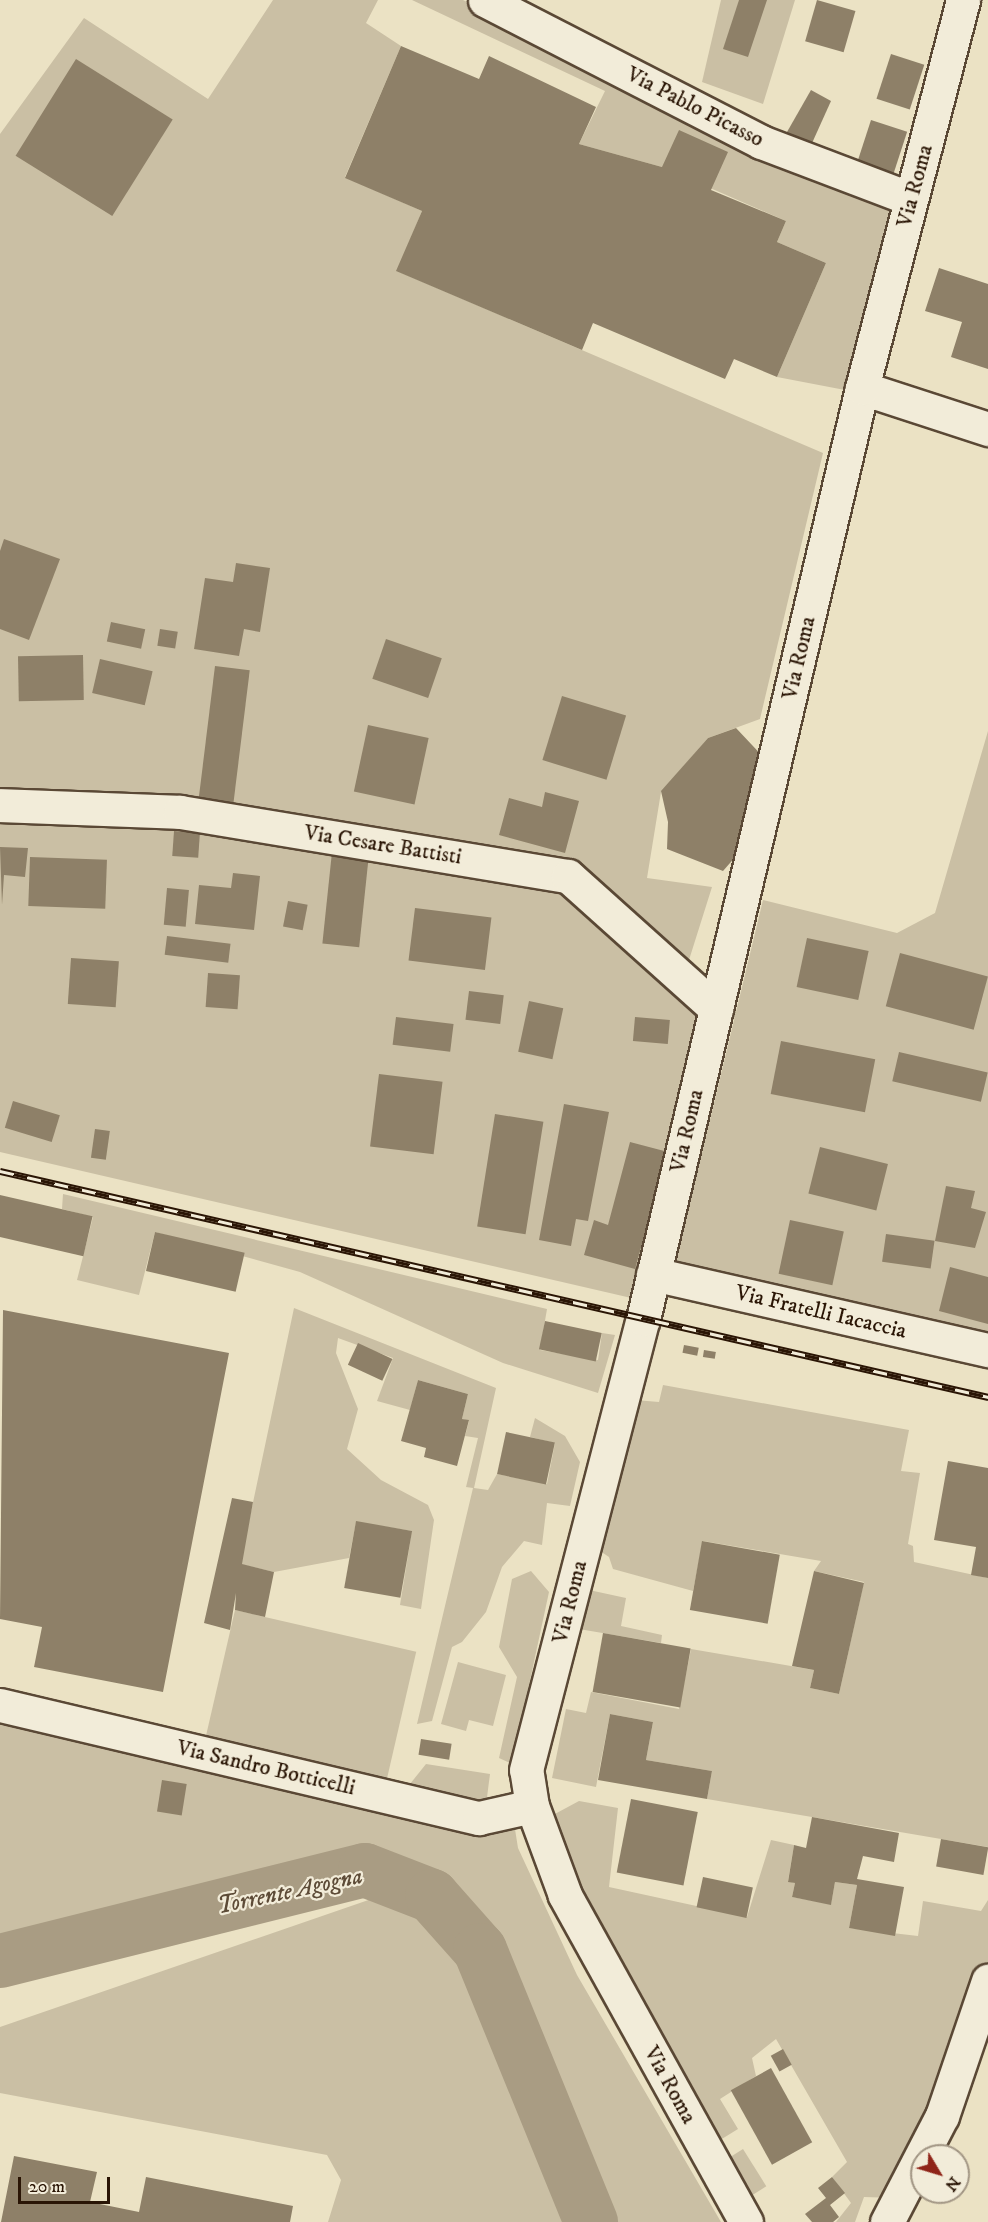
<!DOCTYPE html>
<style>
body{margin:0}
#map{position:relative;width:988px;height:2222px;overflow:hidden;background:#ebe2c4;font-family:"IM FELL DW Pica",serif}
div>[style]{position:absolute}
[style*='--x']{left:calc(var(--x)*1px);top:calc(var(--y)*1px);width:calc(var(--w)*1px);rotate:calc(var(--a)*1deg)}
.green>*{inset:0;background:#cabfa4;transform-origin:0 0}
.river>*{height:54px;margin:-27px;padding:0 27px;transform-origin:27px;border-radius:27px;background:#a99c83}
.building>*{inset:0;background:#8e8068;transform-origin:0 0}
.roads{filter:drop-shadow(2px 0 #5a4835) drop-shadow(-2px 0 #5a4835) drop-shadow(0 2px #5a4835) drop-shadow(0 -2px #5a4835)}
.minor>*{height:33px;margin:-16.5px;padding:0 16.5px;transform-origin:16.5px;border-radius:16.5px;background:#f2ecd9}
.tertiary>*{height:33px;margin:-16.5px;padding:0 16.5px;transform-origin:16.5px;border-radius:16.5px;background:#f2ecd9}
.rail>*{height:7px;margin-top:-3.5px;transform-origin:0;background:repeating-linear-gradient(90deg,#f2ecd9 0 14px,#2a1505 0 28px);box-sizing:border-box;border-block:2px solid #2a1505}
span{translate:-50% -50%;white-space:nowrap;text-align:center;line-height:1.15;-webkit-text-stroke:4.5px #f2ecd9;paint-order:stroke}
.street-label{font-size:22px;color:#2a1505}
.water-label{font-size:24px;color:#5d4b37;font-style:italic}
.north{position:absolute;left:910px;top:2144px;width:60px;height:60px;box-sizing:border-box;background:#f2ecd9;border:2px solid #a29684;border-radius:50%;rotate:128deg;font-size:16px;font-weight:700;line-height:24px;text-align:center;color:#2a1505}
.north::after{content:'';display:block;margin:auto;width:21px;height:27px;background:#8f2418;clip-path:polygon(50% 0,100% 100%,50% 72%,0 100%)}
.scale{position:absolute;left:18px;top:2177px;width:92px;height:27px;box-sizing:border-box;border:3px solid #2a1505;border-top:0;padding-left:8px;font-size:18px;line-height:21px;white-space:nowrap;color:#2a1505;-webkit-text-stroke:4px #f2ecd9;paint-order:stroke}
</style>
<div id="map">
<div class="green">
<div style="clip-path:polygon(273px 0,378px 0,366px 23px,401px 46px,345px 177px,422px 211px,397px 271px,823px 453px,760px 719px,708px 738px,661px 792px,647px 878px,712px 887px,683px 979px,568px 876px,0 805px,0 134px,84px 18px,208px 99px)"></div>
<div style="clip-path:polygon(412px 0,463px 0,769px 153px,897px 204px,845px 390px,777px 377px,826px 263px,777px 242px,786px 221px,662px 167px,579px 144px,605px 91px)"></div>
<div style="clip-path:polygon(721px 0,795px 0,763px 104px,702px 82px)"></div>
<div style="clip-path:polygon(988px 731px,988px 1336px,674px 1269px,763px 900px,897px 933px,935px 913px)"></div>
<div style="clip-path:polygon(0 821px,182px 824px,557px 890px,592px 915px,707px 1017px,640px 1300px,0 1152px)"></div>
<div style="clip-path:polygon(63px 1194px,547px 1309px,540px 1350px,598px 1360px,602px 1333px,615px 1335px,598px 1393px,503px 1363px,300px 1272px,155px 1232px,139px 1295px,77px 1280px,93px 1217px,62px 1209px)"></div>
<div style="clip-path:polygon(294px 1308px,496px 1388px,474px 1488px,488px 1490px,497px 1474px,547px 1484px,555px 1443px,530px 1437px,535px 1418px,565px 1436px,580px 1462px,570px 1506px,547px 1503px,542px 1545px,524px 1541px,502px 1567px,486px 1612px,462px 1642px,452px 1647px,432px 1721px,417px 1724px,473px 1488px,466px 1487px,478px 1438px,465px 1436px,469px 1421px,462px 1419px,468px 1394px,418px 1380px,410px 1410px,377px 1401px,393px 1358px,338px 1338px,336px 1353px,358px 1409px,347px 1449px,381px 1480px,428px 1505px,434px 1520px,421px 1609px,400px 1605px,412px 1531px,356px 1522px,349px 1558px,274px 1572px,240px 1564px)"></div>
<div style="clip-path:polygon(663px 1385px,909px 1430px,901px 1471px,920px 1473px,908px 1544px,913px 1546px,914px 1562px,988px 1578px,988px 1847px,707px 1799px,712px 1771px,646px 1760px,653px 1722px,610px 1714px,596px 1787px,552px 1778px,566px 1709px,586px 1713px,591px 1692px,679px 1709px,691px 1649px,814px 1670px,810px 1688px,839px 1694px,864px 1582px,814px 1571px,821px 1561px,703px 1541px,693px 1591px,613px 1569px,609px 1557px,597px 1549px,635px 1400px,659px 1402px)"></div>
<div style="clip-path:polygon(531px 1571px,549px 1592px,512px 1764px,499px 1758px,517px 1677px,499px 1647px,512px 1579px)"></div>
<div style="clip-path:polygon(589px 1590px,626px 1598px,621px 1626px,662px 1635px,661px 1643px,579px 1629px)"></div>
<div style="left:235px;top:1610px;width:186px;height:131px;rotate:13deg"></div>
<div style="clip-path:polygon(458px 1662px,506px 1675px,493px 1726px,469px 1720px,466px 1731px,441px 1724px)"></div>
<div style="clip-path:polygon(11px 1716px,514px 1823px,518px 1848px,577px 1975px,721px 2222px,600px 2222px,483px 1946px,434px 1891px,365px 1867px,0 1955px,0 1725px,5px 1726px)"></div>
<div style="clip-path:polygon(426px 1764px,490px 1774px,486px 1805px,402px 1794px)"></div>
<div style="clip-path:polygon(579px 1801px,618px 1808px,609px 1887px,747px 1917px,771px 1840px,794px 1845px,788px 1881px,795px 1883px,792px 1897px,831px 1904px,835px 1882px,857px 1885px,849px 1928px,918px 1936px,923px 1901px,981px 1911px,988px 1900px,988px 1973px,895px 2198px,864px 2197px,855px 2222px,836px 2222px,851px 2203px,832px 2177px,847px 2162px,776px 2039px,752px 2058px,756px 2076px,720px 2099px,738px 2129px,712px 2145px,551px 1836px,553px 1815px)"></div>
<div style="clip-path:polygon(383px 1895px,447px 1925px,494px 2015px,579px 2222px,328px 2222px,341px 2180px,327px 2155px,0 2093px,0 2027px)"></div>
<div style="left:743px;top:2149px;width:44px;height:21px;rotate:58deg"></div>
</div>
<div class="river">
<div style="--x:0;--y:1961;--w:376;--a:-14"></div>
<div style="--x:365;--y:1870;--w:72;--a:21.2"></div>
<div style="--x:432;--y:1896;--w:72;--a:48.4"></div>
<div style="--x:480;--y:1950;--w:294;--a:67.8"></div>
</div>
<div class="building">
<div style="clip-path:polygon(739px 0,767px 0,748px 57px,723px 49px)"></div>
<div style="left:817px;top:0;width:40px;height:43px;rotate:16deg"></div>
<div style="clip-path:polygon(401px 46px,479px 79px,489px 56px,596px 107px,579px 144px,662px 167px,679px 130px,728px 152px,711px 190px,786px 221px,777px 242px,826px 263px,777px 377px,734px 359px,725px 379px,593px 323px,582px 350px,396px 271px,422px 211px,345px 178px)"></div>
<div style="left:891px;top:54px;width:35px;height:47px;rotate:18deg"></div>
<div style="left:76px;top:59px;width:114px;height:114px;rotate:32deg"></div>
<div style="clip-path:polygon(811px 90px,831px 101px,808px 152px,783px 139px)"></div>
<div style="left:871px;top:120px;width:38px;height:56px;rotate:18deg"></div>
<div style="clip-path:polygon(939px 268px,988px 284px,988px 369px,951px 357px,962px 322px,925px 311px)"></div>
<div style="clip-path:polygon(4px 539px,60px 559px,29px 640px,0 629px,0 551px)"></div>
<div style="clip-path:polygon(236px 563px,270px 568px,260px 632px,244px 629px,239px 656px,194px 649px,205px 578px,233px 582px)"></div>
<div style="left:111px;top:622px;width:35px;height:20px;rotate:12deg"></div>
<div style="left:160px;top:629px;width:18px;height:17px;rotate:9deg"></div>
<div style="left:386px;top:639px;width:59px;height:42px;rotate:19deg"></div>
<div style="left:83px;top:655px;width:45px;height:65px;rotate:89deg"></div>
<div style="left:100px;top:659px;width:54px;height:35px;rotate:13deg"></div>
<div style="left:215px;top:666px;width:35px;height:135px;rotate:7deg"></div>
<div style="left:562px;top:696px;width:67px;height:67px;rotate:17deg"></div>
<div style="left:368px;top:725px;width:62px;height:68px;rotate:12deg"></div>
<div style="clip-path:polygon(736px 728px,767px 761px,744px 847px,723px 871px,667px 849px,668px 822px,661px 791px,708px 738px)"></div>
<div style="clip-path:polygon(545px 792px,579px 801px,565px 853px,499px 835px,509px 798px,542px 807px)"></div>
<div style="left:174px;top:831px;width:26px;height:25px;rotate:4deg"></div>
<div style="clip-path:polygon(0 847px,28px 848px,25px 877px,4px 875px,2px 905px)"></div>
<div style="left:332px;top:852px;width:37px;height:92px;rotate:6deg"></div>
<div style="left:30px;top:857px;width:77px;height:49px;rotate:2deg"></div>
<div style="clip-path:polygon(233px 873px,260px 876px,254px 930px,195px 924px,199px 885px,231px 888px)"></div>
<div style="left:167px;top:888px;width:22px;height:37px;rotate:5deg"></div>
<div style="left:288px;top:901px;width:20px;height:26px;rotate:11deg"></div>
<div style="left:415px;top:908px;width:77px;height:53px;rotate:7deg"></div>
<div style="left:167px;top:936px;width:64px;height:19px;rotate:7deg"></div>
<div style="left:807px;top:938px;width:63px;height:50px;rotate:12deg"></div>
<div style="left:900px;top:953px;width:91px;height:55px;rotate:15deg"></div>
<div style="left:71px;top:958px;width:48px;height:46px;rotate:4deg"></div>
<div style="left:208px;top:973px;width:32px;height:34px;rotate:4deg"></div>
<div style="left:469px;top:991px;width:35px;height:29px;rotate:7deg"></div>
<div style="left:529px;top:1001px;width:35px;height:52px;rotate:12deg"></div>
<div style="left:396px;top:1017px;width:58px;height:28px;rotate:7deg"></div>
<div style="left:635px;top:1017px;width:35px;height:24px;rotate:5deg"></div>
<div style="left:781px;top:1041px;width:96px;height:54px;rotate:11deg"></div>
<div style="left:899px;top:1052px;width:91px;height:30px;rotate:13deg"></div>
<div style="left:379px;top:1074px;width:64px;height:73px;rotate:7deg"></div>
<div style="left:13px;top:1101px;width:49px;height:28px;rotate:17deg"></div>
<div style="clip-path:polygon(564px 1104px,609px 1112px,588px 1221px,576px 1219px,571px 1246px,539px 1240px)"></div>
<div style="left:495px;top:1114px;width:49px;height:114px;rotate:9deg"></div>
<div style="left:95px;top:1129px;width:15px;height:29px;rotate:8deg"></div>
<div style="clip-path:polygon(630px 1142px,668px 1152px,635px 1269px,584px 1255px,594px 1220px,608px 1225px)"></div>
<div style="left:820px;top:1147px;width:70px;height:48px;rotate:14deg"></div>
<div style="clip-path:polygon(946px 1186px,975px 1191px,971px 1208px,986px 1212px,975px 1248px,935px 1241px)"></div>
<div style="left:0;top:1195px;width:95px;height:41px;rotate:13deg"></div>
<div style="left:790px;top:1220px;width:55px;height:55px;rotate:12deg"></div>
<div style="left:155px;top:1232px;width:92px;height:40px;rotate:13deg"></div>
<div style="left:886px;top:1234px;width:49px;height:28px;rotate:8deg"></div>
<div style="clip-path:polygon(950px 1267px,988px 1277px,988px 1324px,939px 1311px)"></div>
<div style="clip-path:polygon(3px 1310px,229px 1353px,163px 1692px,34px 1667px,42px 1627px,0 1619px)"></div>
<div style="left:545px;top:1321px;width:58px;height:29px;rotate:12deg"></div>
<div style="left:358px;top:1343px;width:38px;height:24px;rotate:25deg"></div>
<div style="left:684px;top:1345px;width:15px;height:8px;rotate:11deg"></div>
<div style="left:704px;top:1350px;width:12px;height:7px;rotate:9deg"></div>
<div style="clip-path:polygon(418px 1380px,468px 1394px,462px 1419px,469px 1420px,457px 1466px,424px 1457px,426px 1448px,401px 1441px)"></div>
<div style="left:506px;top:1432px;width:50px;height:43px;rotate:12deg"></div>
<div style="clip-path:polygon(948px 1461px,988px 1468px,988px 1578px,971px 1575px,976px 1547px,934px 1540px)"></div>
<div style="clip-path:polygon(232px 1498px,253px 1502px,242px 1564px,274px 1572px,265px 1617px,235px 1610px,236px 1593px,230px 1630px,204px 1623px)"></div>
<div style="left:356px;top:1521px;width:57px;height:68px;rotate:10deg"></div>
<div style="left:702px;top:1541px;width:79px;height:70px;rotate:10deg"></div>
<div style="clip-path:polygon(814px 1571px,864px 1583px,839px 1694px,810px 1688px,814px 1670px,792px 1666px)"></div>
<div style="left:603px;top:1633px;width:89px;height:60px;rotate:10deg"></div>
<div style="clip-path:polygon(610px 1714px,653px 1722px,646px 1760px,712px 1771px,707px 1799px,598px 1780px)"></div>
<div style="left:421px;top:1739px;width:31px;height:16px;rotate:9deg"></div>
<div style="left:162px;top:1780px;width:25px;height:32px;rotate:9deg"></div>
<div style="left:631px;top:1799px;width:68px;height:75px;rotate:11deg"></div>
<div style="clip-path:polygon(812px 1817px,899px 1833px,894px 1862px,863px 1856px,857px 1879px,904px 1887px,895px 1936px,849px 1928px,857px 1885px,835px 1882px,831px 1905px,792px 1897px,795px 1883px,788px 1882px,794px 1845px,806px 1848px)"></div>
<div style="left:941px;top:1839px;width:48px;height:28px;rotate:10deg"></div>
<div style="left:703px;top:1877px;width:51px;height:31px;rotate:12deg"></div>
<div style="left:783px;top:2049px;width:18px;height:14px;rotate:61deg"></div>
<div style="left:771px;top:2068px;width:85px;height:46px;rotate:61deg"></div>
<div style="clip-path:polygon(14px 2156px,97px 2172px,90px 2202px,139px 2212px,146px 2177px,293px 2206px,290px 2222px,1px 2222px)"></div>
<div style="clip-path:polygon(832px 2177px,845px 2193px,830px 2205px,839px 2217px,833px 2222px,812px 2222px,805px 2214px,826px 2198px,818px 2188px)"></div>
</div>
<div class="roads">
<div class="minor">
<div style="--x:485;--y:0;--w:310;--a:27.2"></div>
<div style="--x:761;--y:142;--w:160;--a:20.8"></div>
<div style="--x:862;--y:388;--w:133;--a:18"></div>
<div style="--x:653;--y:1274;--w:344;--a:12.8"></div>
<div style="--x:0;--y:1705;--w:492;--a:13.3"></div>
<div style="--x:479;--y:1818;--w:54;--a:-12.8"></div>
<div style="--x:887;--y:2222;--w:119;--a:-62.6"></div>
<div style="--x:942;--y:2116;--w:143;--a:-71.2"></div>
</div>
<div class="tertiary">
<div style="--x:0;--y:805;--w:180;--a:2.2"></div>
<div style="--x:180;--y:812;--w:393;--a:9.4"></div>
<div style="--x:568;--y:876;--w:199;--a:41.9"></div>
<div style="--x:746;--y:2222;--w:374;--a:-119"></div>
<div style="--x:565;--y:1895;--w:95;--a:-110.3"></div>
<div style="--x:532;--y:1806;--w:36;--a:-99"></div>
<div style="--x:526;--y:1770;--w:466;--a:-75.5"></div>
<div style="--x:643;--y:1319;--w:956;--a:-76.76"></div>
<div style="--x:862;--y:388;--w:401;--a:-75.4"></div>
</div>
</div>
<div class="rail">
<div style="--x:0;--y:1171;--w:1014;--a:12.88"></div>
</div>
<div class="street-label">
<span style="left:695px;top:107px;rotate:27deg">Via Pablo Picasso</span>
<span style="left:915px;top:186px;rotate:-75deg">Via Roma</span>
<span style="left:799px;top:658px;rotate:-77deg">Via Roma</span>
<span style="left:383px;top:845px;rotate:9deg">Via Cesare Battisti</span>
<span style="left:687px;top:1131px;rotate:-77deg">Via Roma</span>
<span style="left:821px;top:1312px;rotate:13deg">Via Fratelli Iacaccia</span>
<span style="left:570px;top:1602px;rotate:-76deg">Via Roma</span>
<span style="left:266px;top:1768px;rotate:13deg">Via Sandro Botticelli</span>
<span style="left:670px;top:2085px;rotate:61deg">Via Roma</span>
</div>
<div class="water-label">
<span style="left:290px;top:1892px;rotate:-12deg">Torrente Agogna</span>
</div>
<div class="north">N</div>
<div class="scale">20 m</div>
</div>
